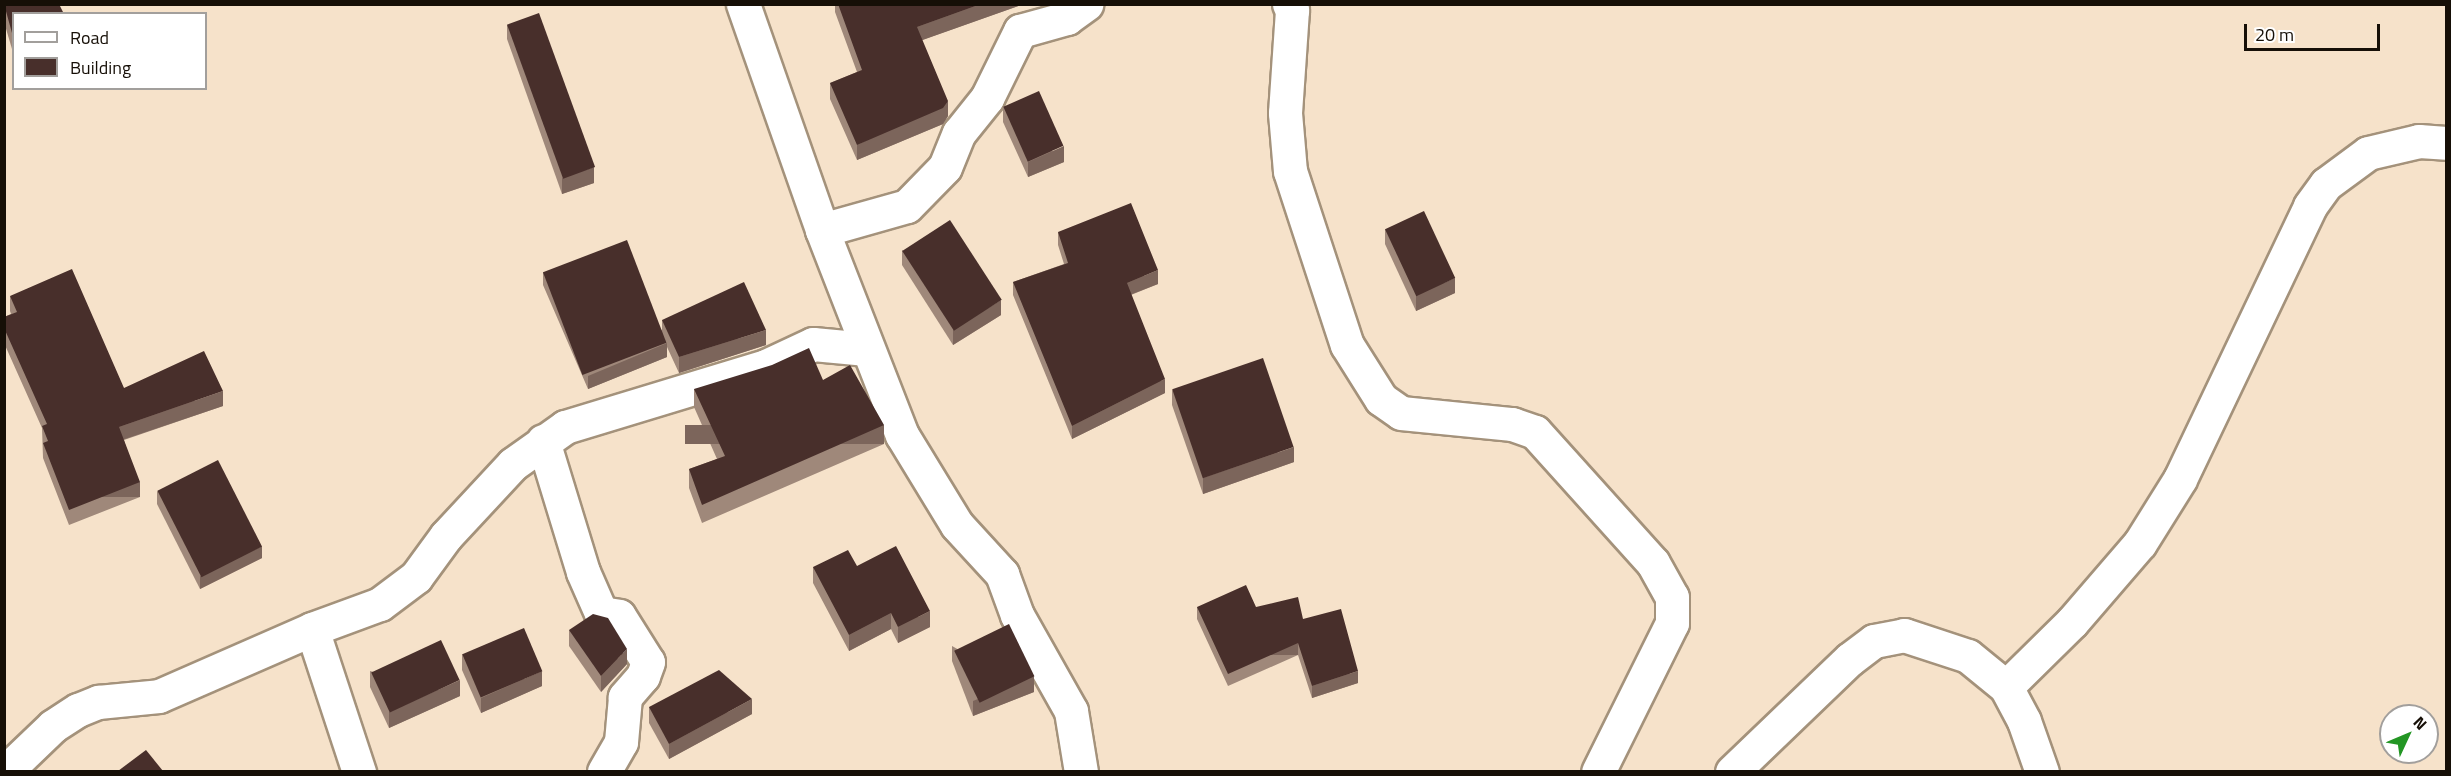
<!DOCTYPE html>
<style>
body{margin:0}
#map{position:relative;width:2451px;height:776px;overflow:hidden;background:#f6e2ca;font-family:"Titillium Web",sans-serif}
div>[style]{position:absolute}
[style*='--x']{left:calc(var(--x)*1px);top:calc(var(--y)*1px);width:calc(var(--w)*1px);rotate:calc(var(--a)*1deg)}
.roads{filter:drop-shadow(2px 0 #a4927b) drop-shadow(-2px 0 #a4927b) drop-shadow(0 2px #a4927b) drop-shadow(0 -2px #a4927b)}
.street>*{height:33px;margin:-16.5px;padding:0 16.5px;transform-origin:16.5px;border-radius:16.5px;background:#fff}
.wall>*{inset:0;background:#9f887a}
.shaded-wall>*{inset:0;background:#7c655b;transform-origin:0 0}
.building>*{inset:0;background:#482f2b;transform-origin:0 0}
span{translate:-50% -50%;white-space:nowrap;text-align:center;line-height:1.15;-webkit-text-stroke:6px #fff;paint-order:stroke}
.frame{position:absolute;inset:0;border:6px solid #160f07;pointer-events:none}
.legend{position:absolute;left:12px;top:12px;width:195px;height:78px;box-sizing:border-box;background:#fff;border:2px solid #a29f9c;margin:0;padding:8px 10px;list-style:none;font-size:18px;color:#160f07}
.legend li{display:flex;align-items:center;gap:12px;height:30px}
.legend b{width:30px;border:2px solid #a29f9c}
.north{position:absolute;left:2379px;top:704px;width:60px;height:60px;box-sizing:border-box;background:#fff;border:2px solid #a29f9c;border-radius:50%;rotate:46deg;font-size:16px;font-weight:700;line-height:24px;text-align:center;color:#160f07}
.north::after{content:'';display:block;margin:auto;width:21px;height:27px;background:#239624;clip-path:polygon(50% 0,100% 100%,50% 72%,0 100%)}
.scale{position:absolute;left:2244px;top:24px;width:136px;height:27px;box-sizing:border-box;border:3px solid #160f07;border-top:0;padding-left:8px;font-size:18px;line-height:21px;white-space:nowrap;color:#160f07;-webkit-text-stroke:4px #fff;paint-order:stroke}
</style>
<div id="map">
<div class="roads">
<div class="street">
<div style="--x:743;--y:4;--w:239;--a:70.7"></div>
<div style="--x:822;--y:230;--w:220;--a:68.7"></div>
<div style="--x:902;--y:435;--w:105;--a:58.6"></div>
<div style="--x:957;--y:525;--w:67;--a:47.4"></div>
<div style="--x:1002;--y:574;--w:44;--a:69.9"></div>
<div style="--x:1017;--y:615;--w:110;--a:60.6"></div>
<div style="--x:1071;--y:711;--w:62;--a:80.7"></div>
<div style="--x:1289;--y:4;--w:7;--a:63"></div>
<div style="--x:1292;--y:10;--w:103;--a:93.9"></div>
<div style="--x:1285;--y:113;--w:58;--a:85.1"></div>
<div style="--x:1290;--y:171;--w:183;--a:71.9"></div>
<div style="--x:1347;--y:345;--w:64;--a:57.8"></div>
<div style="--x:1381;--y:399;--w:24;--a:35"></div>
<div style="--x:1401;--y:413;--w:112;--a:5.7"></div>
<div style="--x:1512;--y:424;--w:24;--a:19"></div>
<div style="--x:1535;--y:432;--w:176;--a:48"></div>
<div style="--x:1653;--y:563;--w:39;--a:61"></div>
<div style="--x:1672;--y:597;--w:26;--a:90"></div>
<div style="--x:1672;--y:623;--w:166;--a:116.4"></div>
<div style="--x:822;--y:230;--w:88;--a:-15.8"></div>
<div style="--x:907;--y:206;--w:54;--a:-45.7"></div>
<div style="--x:945;--y:167;--w:37;--a:-68"></div>
<div style="--x:959;--y:133;--w:45;--a:-51.3"></div>
<div style="--x:987;--y:98;--w:75;--a:-63.8"></div>
<div style="--x:1020;--y:31;--w:49;--a:-15.5"></div>
<div style="--x:1067;--y:18;--w:24;--a:-36"></div>
<div style="--x:543;--y:441;--w:137;--a:73"></div>
<div style="--x:583;--y:572;--w:45;--a:66.3"></div>
<div style="--x:601;--y:613;--w:18;--a:9"></div>
<div style="--x:619;--y:616;--w:54;--a:57.8"></div>
<div style="--x:648;--y:662;--w:15;--a:110"></div>
<div style="--x:643;--y:676;--w:28;--a:131"></div>
<div style="--x:625;--y:697;--w:45;--a:95.1"></div>
<div style="--x:621;--y:742;--w:34;--a:120"></div>
<div style="--x:312;--y:629;--w:151;--a:71.8"></div>
<div style="--x:2006;--y:687;--w:93;--a:-44.6"></div>
<div style="--x:2072;--y:622;--w:104;--a:-49.3"></div>
<div style="--x:2140;--y:543;--w:75;--a:-58"></div>
<div style="--x:2180;--y:479;--w:302;--a:-64.5"></div>
<div style="--x:2310;--y:206;--w:27;--a:-54"></div>
<div style="--x:2326;--y:184;--w:52;--a:-36.4"></div>
<div style="--x:2368;--y:153;--w:52;--a:-13.2"></div>
<div style="--x:2419;--y:141;--w:27;--a:4"></div>
<div style="--x:5;--y:772;--w:66;--a:-43.8"></div>
<div style="--x:53;--y:726;--w:30;--a:-33"></div>
<div style="--x:78;--y:710;--w:22;--a:-22"></div>
<div style="--x:98;--y:702;--w:61;--a:-5.6"></div>
<div style="--x:159;--y:696;--w:167;--a:-23.6"></div>
<div style="--x:312;--y:629;--w:72;--a:-20.2"></div>
<div style="--x:380;--y:604;--w:45;--a:-36.9"></div>
<div style="--x:416;--y:577;--w:51;--a:-53.8"></div>
<div style="--x:446;--y:536;--w:98;--a:-47.1"></div>
<div style="--x:513;--y:464;--w:64;--a:-35.4"></div>
<div style="--x:565;--y:427;--w:210;--a:-16.9"></div>
<div style="--x:766;--y:366;--w:52;--a:-25.1"></div>
<div style="--x:813;--y:344;--w:54;--a:5.3"></div>
<div style="--x:1732;--y:772;--w:163;--a:-43.8"></div>
<div style="--x:1850;--y:659;--w:30;--a:-37"></div>
<div style="--x:1874;--y:641;--w:31;--a:-11"></div>
<div style="--x:1904;--y:635;--w:67;--a:18.2"></div>
<div style="--x:1968;--y:656;--w:49;--a:39.2"></div>
<div style="--x:2006;--y:687;--w:38;--a:62"></div>
<div style="--x:2024;--y:721;--w:54;--a:70.6"></div>
</div>
</div>
<div class="wall">
<div style="clip-path:polygon(4px 4px,14px 14px,14px 49px,12px 49px,4px 22px)"></div>
<div style="clip-path:polygon(835px 4px,1024px 4px,922px 40px,948px 116px,943px 124px,857px 160px,830px 99px,830px 83px,857px 72px,835px 12px)"></div>
<div style="clip-path:polygon(507px 24px,594px 183px,562px 194px,507px 39px)"></div>
<div style="clip-path:polygon(1003px 106px,1064px 162px,1028px 177px,1003px 122px)"></div>
<div style="clip-path:polygon(1385px 229px,1455px 293px,1416px 311px,1385px 244px)"></div>
<div style="clip-path:polygon(1058px 232px,1158px 284px,1131px 295px,1165px 393px,1072px 439px,1013px 295px,1013px 282px,1064px 264px,1058px 245px)"></div>
<div style="clip-path:polygon(902px 250px,1001px 315px,953px 345px,902px 265px)"></div>
<div style="clip-path:polygon(543px 272px,662px 330px,662px 320px,766px 345px,679px 373px,667px 347px,667px 357px,588px 389px,543px 285px)"></div>
<div style="clip-path:polygon(10px 296px,124px 388px,223px 406px,124px 440px,140px 497px,69px 525px,43px 458px,42px 428px,4px 343px,4px 317px,11px 314px,10px 311px)"></div>
<div style="clip-path:polygon(823px 380px,884px 444px,702px 523px,689px 488px,689px 469px,717px 459px,694px 407px,694px 389px)"></div>
<div style="clip-path:polygon(1172px 390px,1294px 462px,1203px 494px,1172px 405px)"></div>
<div style="clip-path:polygon(157px 491px,262px 558px,200px 589px,157px 504px)"></div>
<div style="clip-path:polygon(857px 566px,930px 627px,898px 643px,891px 629px,849px 651px,813px 583px,813px 567px)"></div>
<div style="clip-path:polygon(1197px 607px,1256px 607px,1303px 619px,1358px 683px,1312px 698px,1298px 655px,1228px 686px,1197px 619px)"></div>
<div style="clip-path:polygon(569px 630px,627px 664px,601px 692px,569px 646px)"></div>
<div style="clip-path:polygon(952px 646px,1034px 692px,973px 716px,952px 661px)"></div>
<div style="clip-path:polygon(462px 654px,542px 686px,481px 713px,462px 670px)"></div>
<div style="clip-path:polygon(370px 671px,460px 696px,389px 728px,370px 687px)"></div>
<div style="clip-path:polygon(649px 707px,752px 714px,669px 759px,649px 723px)"></div>
</div>
<div class="shaded-wall">
<div style="clip-path:polygon(981px 4px,1024px 4px,917px 42px,917px 27px)"></div>
<div style="clip-path:polygon(948px 101px,948px 116px,943px 124px,857px 160px,857px 145px)"></div>
<div style="clip-path:polygon(1064px 146px,1064px 162px,1028px 177px,1028px 162px)"></div>
<div style="clip-path:polygon(594px 167px,594px 183px,562px 194px,562px 178px)"></div>
<div style="clip-path:polygon(1158px 270px,1158px 284px,1127px 296px,1127px 283px)"></div>
<div style="clip-path:polygon(1455px 278px,1455px 293px,1416px 311px,1416px 295px)"></div>
<div style="clip-path:polygon(1001px 300px,1001px 315px,953px 345px,953px 330px)"></div>
<div style="clip-path:polygon(766px 330px,766px 345px,679px 373px,679px 357px)"></div>
<div style="clip-path:polygon(667px 343px,667px 357px,588px 389px,588px 376px)"></div>
<div style="clip-path:polygon(1165px 379px,1165px 393px,1072px 439px,1072px 426px)"></div>
<div style="clip-path:polygon(223px 391px,223px 406px,119px 441px,119px 427px)"></div>
<div style="left:884px;top:425px;width:19px;height:199px;rotate:90deg"></div>
<div style="clip-path:polygon(1294px 447px,1294px 462px,1203px 494px,1203px 478px)"></div>
<div style="left:140px;top:482px;width:15px;height:76px;rotate:90deg"></div>
<div style="clip-path:polygon(262px 546px,262px 558px,200px 589px,200px 576px)"></div>
<div style="clip-path:polygon(930px 611px,930px 627px,898px 643px,898px 627px)"></div>
<div style="clip-path:polygon(891px 613px,891px 629px,849px 651px,849px 635px)"></div>
<div style="left:1298px;top:643px;width:12px;height:77px;rotate:90deg"></div>
<div style="clip-path:polygon(627px 649px,627px 664px,601px 692px,601px 676px)"></div>
<div style="clip-path:polygon(542px 671px,542px 686px,481px 713px,481px 698px)"></div>
<div style="clip-path:polygon(1358px 671px,1358px 683px,1312px 698px,1312px 686px)"></div>
<div style="clip-path:polygon(1034px 676px,1034px 692px,973px 716px,973px 701px)"></div>
<div style="clip-path:polygon(460px 680px,460px 696px,389px 728px,389px 712px)"></div>
<div style="clip-path:polygon(752px 699px,752px 714px,669px 759px,669px 744px)"></div>
</div>
<div class="building">
<div style="clip-path:polygon(4px 4px,59px 4px,64px 14px,14px 14px,14px 33px,12px 33px)"></div>
<div style="clip-path:polygon(838px 4px,981px 4px,917px 27px,948px 101px,943px 108px,857px 145px,830px 83px,862px 70px)"></div>
<div style="left:539px;top:13px;width:164px;height:34px;rotate:70deg"></div>
<div style="left:1039px;top:91px;width:60px;height:39px;rotate:66deg"></div>
<div style="clip-path:polygon(1131px 203px,1158px 270px,1127px 283px,1165px 379px,1072px 426px,1013px 282px,1068px 263px,1058px 232px)"></div>
<div style="left:1424px;top:211px;width:74px;height:43px;rotate:65deg"></div>
<div style="left:950px;top:220px;width:95px;height:57px;rotate:57deg"></div>
<div style="left:627px;top:240px;width:110px;height:90px;rotate:69deg"></div>
<div style="clip-path:polygon(72px 269px,124px 388px,204px 351px,223px 391px,119px 427px,140px 482px,69px 510px,43px 443px,48px 441px,42px 426px,47px 424px,4px 328px,4px 317px,17px 312px,10px 296px)"></div>
<div style="clip-path:polygon(744px 282px,766px 330px,679px 357px,662px 320px)"></div>
<div style="clip-path:polygon(809px 348px,823px 380px,850px 365px,884px 425px,702px 505px,689px 469px,725px 456px,694px 389px,772px 365px)"></div>
<div style="left:1263px;top:358px;width:94px;height:96px;rotate:71deg"></div>
<div style="left:218px;top:460px;width:97px;height:68px;rotate:63deg"></div>
<div style="clip-path:polygon(896px 546px,930px 611px,898px 627px,891px 613px,849px 635px,813px 567px,848px 550px,857px 566px)"></div>
<div style="clip-path:polygon(1246px 585px,1256px 607px,1298px 597px,1303px 619px,1341px 609px,1358px 671px,1312px 686px,1298px 643px,1228px 674px,1197px 607px)"></div>
<div style="clip-path:polygon(593px 614px,608px 618px,627px 649px,601px 676px,569px 630px)"></div>
<div style="left:1009px;top:624px;width:58px;height:61px;rotate:64deg"></div>
<div style="left:524px;top:628px;width:47px;height:67px;rotate:67deg"></div>
<div style="left:441px;top:640px;width:44px;height:77px;rotate:65deg"></div>
<div style="clip-path:polygon(719px 670px,752px 699px,669px 744px,649px 707px)"></div>
<div style="clip-path:polygon(146px 750px,163px 771px,118px 771px)"></div>
</div>
<div class="frame"></div>
<ul class="legend">
<li><b style="height:8px;background:#fff"></b>Road</li>
<li><b style="height:16px;background:#482f2b"></b>Building</li>
</ul>
<div class="north">N</div>
<div class="scale">20 m</div>
</div>
